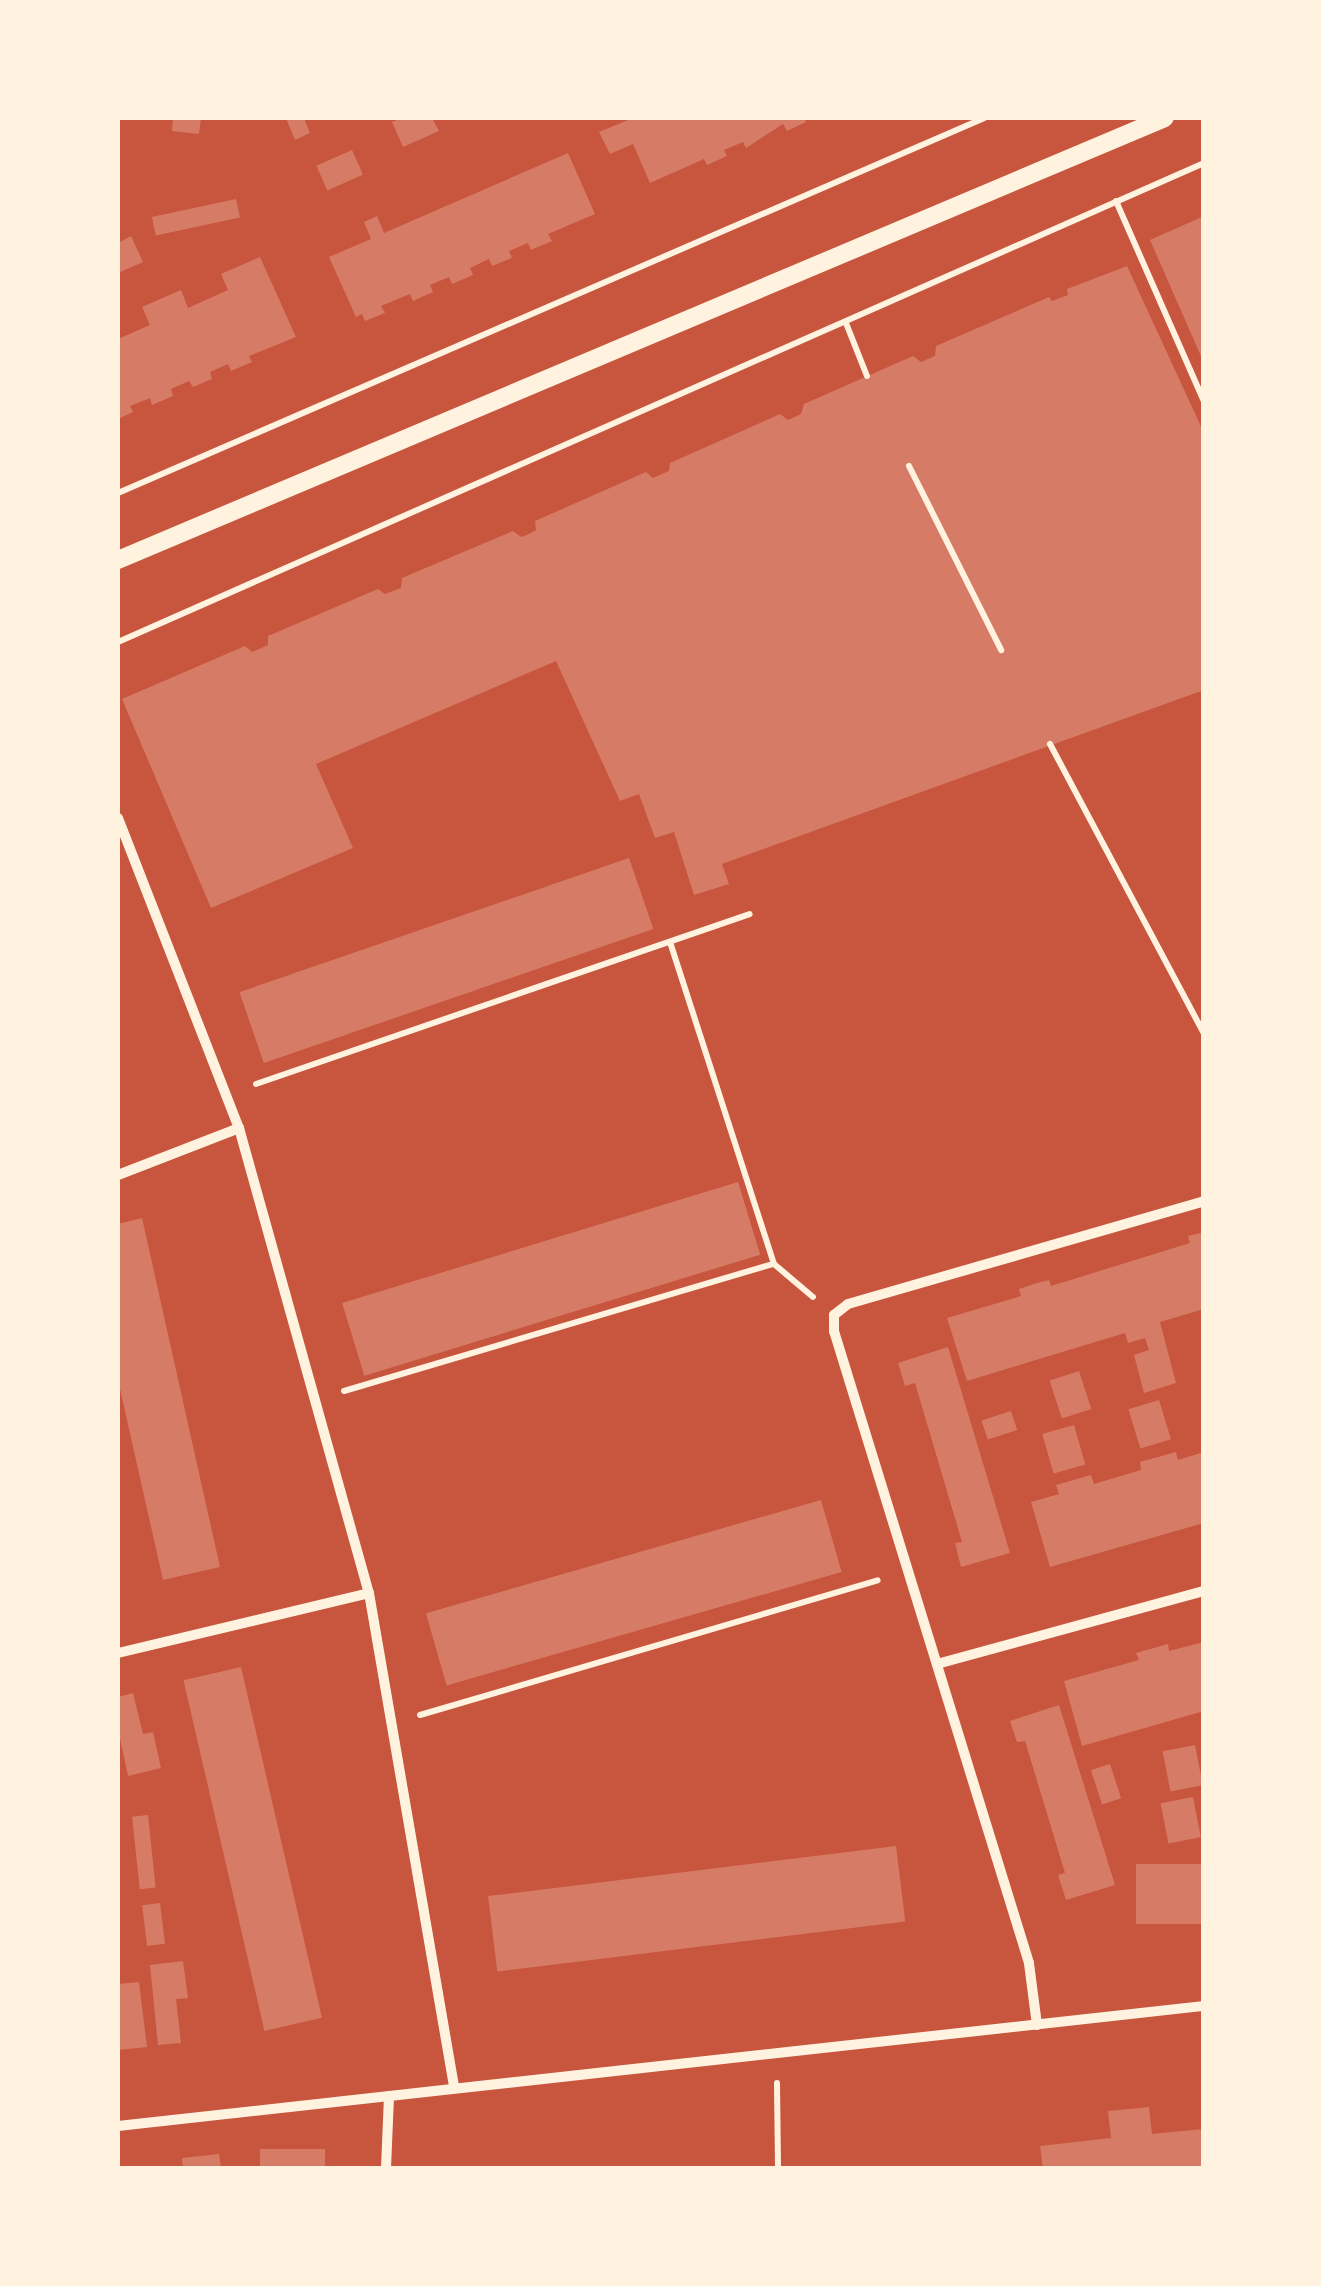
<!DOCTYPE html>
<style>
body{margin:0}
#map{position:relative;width:1321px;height:2286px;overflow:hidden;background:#c8553d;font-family:Mulish,sans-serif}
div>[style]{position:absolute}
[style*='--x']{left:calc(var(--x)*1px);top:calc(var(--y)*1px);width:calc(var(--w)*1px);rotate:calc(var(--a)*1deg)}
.building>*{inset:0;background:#d67c66;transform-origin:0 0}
.path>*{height:6px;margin:-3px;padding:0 3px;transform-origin:3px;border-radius:3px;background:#fff3e0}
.minor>*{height:10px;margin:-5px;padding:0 5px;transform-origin:5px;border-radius:5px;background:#fff3e0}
.tertiary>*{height:18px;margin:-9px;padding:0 9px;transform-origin:9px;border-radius:9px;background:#fff3e0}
span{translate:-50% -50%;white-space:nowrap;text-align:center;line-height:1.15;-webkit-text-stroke:10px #fff3e0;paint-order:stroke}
.frame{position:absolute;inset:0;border:120px solid #fff3e0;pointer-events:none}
</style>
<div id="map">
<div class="building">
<div style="clip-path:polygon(173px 118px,201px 118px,199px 134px,172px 131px)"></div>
<div style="clip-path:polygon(286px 118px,304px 118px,310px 133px,295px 140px)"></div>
<div style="clip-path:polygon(402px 118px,432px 118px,439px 131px,403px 147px,392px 122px)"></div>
<div style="clip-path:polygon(633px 118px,804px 118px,806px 122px,787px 131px,783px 124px,746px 148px,743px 142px,724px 150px,727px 156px,707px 165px,704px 159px,650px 183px,633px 144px,610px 154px,599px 132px)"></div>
<div style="left:352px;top:150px;width:27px;height:39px;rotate:66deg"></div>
<div style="clip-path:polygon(568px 153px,595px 214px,548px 234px,552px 241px,531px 250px,528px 243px,509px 251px,512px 258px,492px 266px,489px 259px,470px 268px,473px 275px,452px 284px,449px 277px,430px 285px,433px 292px,413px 301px,410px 294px,381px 306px,385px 313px,365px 321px,362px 314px,356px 317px,329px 257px,371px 239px,364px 222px,377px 216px,384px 233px)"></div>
<div style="left:236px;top:199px;width:19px;height:86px;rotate:78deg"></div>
<div style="clip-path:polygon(1204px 216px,1204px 363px,1150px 240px)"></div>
<div style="clip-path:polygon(131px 236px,143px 262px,118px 273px,118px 243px)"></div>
<div style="clip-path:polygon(260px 257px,296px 337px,249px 356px,252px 362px,231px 371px,228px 364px,210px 372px,212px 379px,193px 387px,189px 381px,171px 389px,173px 396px,152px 405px,150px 398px,130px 406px,133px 412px,118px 419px,118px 339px,150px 325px,142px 307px,181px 290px,188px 308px,228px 290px,221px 274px)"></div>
<div style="clip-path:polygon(1127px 266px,1204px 433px,1204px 690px,722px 864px,729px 884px,694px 895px,674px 832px,655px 838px,639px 794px,620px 801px,556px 661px,316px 764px,353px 848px,211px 908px,122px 699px,245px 646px,252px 652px,268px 645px,268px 636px,378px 589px,385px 594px,401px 588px,402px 578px,513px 531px,521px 537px,527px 535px,536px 530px,535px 521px,646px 472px,653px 478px,669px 471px,670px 463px,780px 414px,788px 420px,801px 414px,804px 404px,913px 356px,921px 362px,935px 356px,936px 346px,1049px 297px,1052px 301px,1068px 295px,1067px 289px)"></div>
<div style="left:629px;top:858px;width:75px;height:412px;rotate:71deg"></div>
<div style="left:738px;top:1182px;width:76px;height:414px;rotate:73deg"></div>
<div style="clip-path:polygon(142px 1218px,220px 1567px,163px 1580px,118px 1380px,118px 1224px)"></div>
<div style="clip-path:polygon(1204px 1232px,1204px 1309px,1160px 1322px,1176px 1383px,1144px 1393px,1134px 1355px,1149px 1350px,1145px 1338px,1128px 1343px,1125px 1333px,967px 1381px,947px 1318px,1021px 1296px,1019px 1289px,1037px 1283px,1049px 1280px,1051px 1286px,1190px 1243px,1188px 1236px)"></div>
<div style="clip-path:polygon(948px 1347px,1010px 1553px,961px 1567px,955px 1543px,962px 1542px,915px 1383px,905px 1386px,898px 1363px)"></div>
<div style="left:1079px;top:1371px;width:40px;height:31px;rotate:72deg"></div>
<div style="left:1159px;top:1400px;width:41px;height:32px;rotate:73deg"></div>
<div style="left:1011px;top:1411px;width:20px;height:31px;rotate:72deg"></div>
<div style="left:1074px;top:1425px;width:41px;height:33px;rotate:74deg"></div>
<div style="clip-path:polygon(1176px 1452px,1178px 1460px,1204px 1452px,1204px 1523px,1050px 1567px,1031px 1502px,1059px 1494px,1056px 1485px,1091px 1475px,1094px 1484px,1141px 1470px,1140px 1462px)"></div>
<div style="left:821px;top:1500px;width:75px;height:411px;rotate:74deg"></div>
<div style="clip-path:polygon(1204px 1642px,1204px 1711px,1082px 1746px,1064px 1681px,1139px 1660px,1136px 1653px,1168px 1644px,1169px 1651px)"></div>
<div style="left:241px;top:1667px;width:360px;height:59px;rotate:77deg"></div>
<div style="clip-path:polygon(133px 1693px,143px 1734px,153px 1732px,161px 1768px,128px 1776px,118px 1729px,118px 1697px)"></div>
<div style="clip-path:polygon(1059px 1705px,1115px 1885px,1066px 1900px,1058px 1875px,1065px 1873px,1025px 1741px,1017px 1742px,1010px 1721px)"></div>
<div style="left:1195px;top:1745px;width:41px;height:33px;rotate:79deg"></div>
<div style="left:1110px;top:1764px;width:36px;height:20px;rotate:72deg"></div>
<div style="left:1193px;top:1797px;width:41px;height:33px;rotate:79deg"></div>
<div style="left:148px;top:1815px;width:73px;height:16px;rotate:84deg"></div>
<div style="left:896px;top:1846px;width:76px;height:411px;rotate:83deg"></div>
<div style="left:1204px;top:1864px;width:60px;height:68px;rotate:90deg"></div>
<div style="left:160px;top:1903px;width:41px;height:18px;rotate:83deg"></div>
<div style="clip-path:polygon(183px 1961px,188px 1998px,176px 1999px,181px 2043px,158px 2045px,150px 1965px)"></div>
<div style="clip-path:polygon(139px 1982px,147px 2047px,118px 2050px,118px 1984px)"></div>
<div style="clip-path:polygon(1149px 2107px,1152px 2134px,1204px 2129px,1204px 2168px,1043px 2168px,1040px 2146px,1111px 2138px,1108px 2111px)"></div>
<div style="left:325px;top:2149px;width:19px;height:65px;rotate:90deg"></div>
<div style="clip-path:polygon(219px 2154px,221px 2168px,183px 2168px,182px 2158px)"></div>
</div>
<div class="path">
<div style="--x:1116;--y:201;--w:219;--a:66.3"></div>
<div style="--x:846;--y:323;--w:57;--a:68.4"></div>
<div style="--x:909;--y:466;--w:206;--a:63.4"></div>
<div style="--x:118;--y:493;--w:944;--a:-23.41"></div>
<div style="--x:118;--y:642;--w:1187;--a:-23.8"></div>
<div style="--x:1050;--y:744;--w:328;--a:62"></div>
<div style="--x:670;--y:942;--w:338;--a:72.1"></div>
<div style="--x:774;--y:1264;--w:51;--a:40.2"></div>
<div style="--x:256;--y:1084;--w:522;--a:-18.99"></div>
<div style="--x:344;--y:1391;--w:448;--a:-16.5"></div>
<div style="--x:420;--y:1715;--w:477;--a:-16.4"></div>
<div style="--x:777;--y:2083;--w:85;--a:89.3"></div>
</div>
<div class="minor">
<div style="--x:118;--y:818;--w:333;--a:68.7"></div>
<div style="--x:239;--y:1128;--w:483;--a:74.4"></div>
<div style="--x:369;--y:1593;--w:500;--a:80.22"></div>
<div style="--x:118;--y:1175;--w:130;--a:-21.2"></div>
<div style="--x:118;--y:1653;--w:258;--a:-13.4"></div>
<div style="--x:937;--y:1664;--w:277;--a:-15.3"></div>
<div style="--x:1037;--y:2025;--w:63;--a:-97.4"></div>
<div style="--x:1029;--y:1963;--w:661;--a:-107.15"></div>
<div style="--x:834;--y:1331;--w:16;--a:-90"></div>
<div style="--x:834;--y:1315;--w:18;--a:-38"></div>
<div style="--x:848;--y:1304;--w:371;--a:-16.1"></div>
<div style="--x:118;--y:2126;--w:1093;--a:-6.31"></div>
<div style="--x:386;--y:2168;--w:72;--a:-87.6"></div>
</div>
<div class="tertiary">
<div style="--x:118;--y:560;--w:1136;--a:-22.89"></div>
</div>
<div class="frame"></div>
</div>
